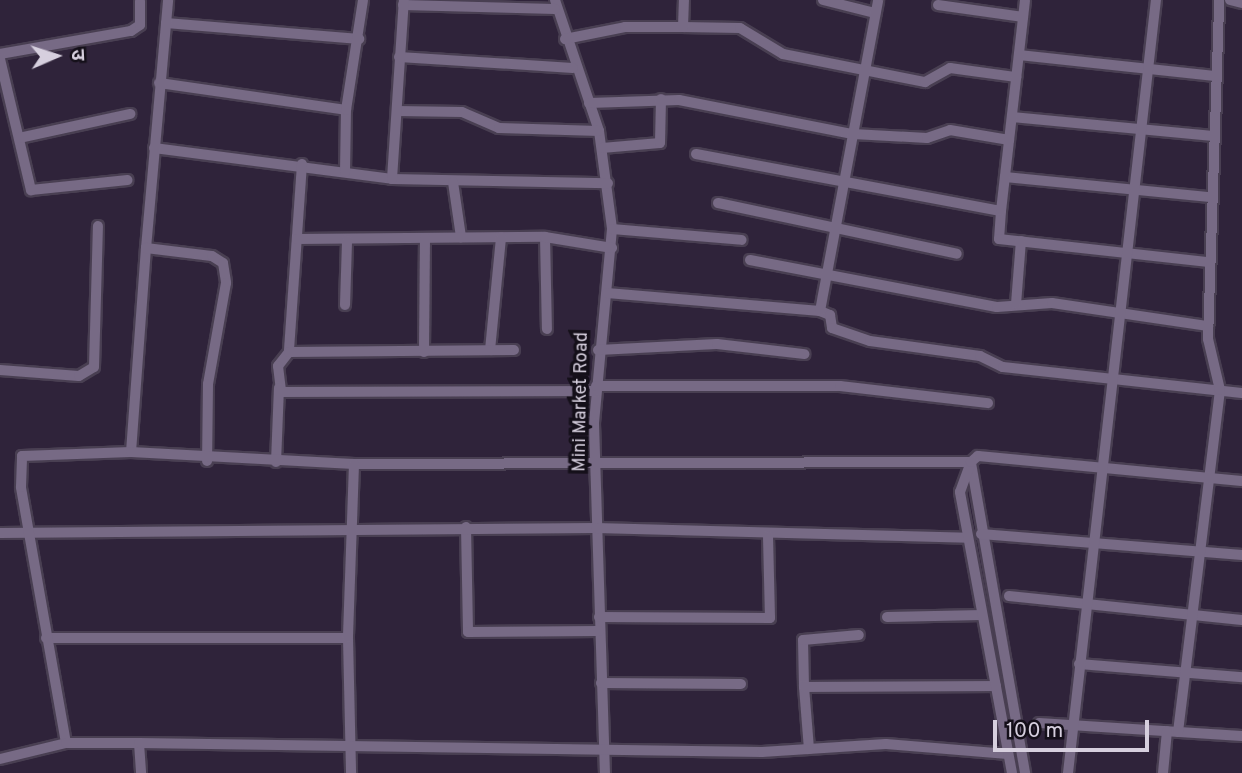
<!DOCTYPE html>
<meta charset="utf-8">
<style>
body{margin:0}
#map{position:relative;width:1242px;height:773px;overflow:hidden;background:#2f233a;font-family:Overpass,"Noto Sans Devanagari",sans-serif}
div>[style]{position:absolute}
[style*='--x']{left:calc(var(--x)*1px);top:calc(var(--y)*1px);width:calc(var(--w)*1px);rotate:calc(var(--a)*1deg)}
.roads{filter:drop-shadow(2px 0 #493f52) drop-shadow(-2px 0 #493f52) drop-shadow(0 2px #493f52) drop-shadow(0 -2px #493f52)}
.street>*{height:10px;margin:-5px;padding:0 5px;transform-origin:5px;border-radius:5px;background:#776a85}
span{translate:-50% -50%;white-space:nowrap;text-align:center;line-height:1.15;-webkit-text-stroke:7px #140f19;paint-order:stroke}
.street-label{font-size:18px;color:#d6cfde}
.north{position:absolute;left:21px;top:21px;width:70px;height:70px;-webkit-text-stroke:5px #140f19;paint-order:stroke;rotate:87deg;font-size:19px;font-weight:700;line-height:28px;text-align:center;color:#d6cfde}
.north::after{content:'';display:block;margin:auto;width:24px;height:32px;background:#d6cfde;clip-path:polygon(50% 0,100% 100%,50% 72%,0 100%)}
.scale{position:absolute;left:993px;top:720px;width:156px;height:32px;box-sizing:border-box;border:4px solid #d6cfde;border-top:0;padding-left:9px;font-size:21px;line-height:24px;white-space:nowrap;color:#d6cfde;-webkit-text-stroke:5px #140f19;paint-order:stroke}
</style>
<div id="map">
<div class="roads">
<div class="street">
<div style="--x:555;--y:0;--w:138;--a:71.4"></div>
<div style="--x:599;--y:131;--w:99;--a:82.4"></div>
<div style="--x:612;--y:229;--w:196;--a:95.3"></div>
<div style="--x:594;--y:424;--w:349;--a:88.2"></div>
<div style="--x:823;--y:0;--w:54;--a:14"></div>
<div style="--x:1230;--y:0;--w:12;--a:14"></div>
<div style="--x:403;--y:5;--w:152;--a:1.5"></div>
<div style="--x:938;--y:5;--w:86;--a:8"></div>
<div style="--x:166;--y:23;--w:194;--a:4.7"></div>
<div style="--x:683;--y:27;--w:57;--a:1"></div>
<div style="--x:740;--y:28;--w:50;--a:31.2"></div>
<div style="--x:783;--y:54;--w:145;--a:11.2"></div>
<div style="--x:925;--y:82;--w:29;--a:-29"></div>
<div style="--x:950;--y:68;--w:67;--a:7.8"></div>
<div style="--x:565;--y:39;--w:61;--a:-11.3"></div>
<div style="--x:625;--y:27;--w:58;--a:0"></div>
<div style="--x:683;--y:27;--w:27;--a:-88"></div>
<div style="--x:0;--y:54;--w:133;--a:-10"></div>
<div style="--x:131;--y:31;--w:11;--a:-34"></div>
<div style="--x:140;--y:25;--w:24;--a:-90"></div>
<div style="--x:1019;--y:55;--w:197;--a:6.1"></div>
<div style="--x:399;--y:57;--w:174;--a:3.6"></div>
<div style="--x:0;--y:59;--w:135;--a:76.7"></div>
<div style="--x:31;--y:190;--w:97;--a:-5.9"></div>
<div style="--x:159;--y:83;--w:189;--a:8.2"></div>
<div style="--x:589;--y:103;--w:90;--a:-1.9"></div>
<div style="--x:679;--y:100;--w:177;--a:11.1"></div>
<div style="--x:853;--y:134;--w:74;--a:3.1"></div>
<div style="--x:927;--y:138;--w:24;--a:-19"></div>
<div style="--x:950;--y:130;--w:60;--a:9.6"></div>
<div style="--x:397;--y:111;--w:65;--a:0.9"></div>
<div style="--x:462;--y:112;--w:40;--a:23.4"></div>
<div style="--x:499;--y:128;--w:100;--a:1.7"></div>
<div style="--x:1012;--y:117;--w:202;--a:5.4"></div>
<div style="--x:19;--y:138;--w:114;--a:-12.2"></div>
<div style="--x:154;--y:148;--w:240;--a:7.4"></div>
<div style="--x:392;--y:179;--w:216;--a:1.1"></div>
<div style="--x:602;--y:148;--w:58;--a:-4.9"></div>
<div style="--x:660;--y:143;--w:44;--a:-88.7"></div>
<div style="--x:696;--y:154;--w:310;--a:10.6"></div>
<div style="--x:1001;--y:211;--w:28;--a:94"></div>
<div style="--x:999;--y:239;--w:211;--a:6.3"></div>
<div style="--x:302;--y:164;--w:188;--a:94"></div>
<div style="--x:289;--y:352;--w:18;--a:128"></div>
<div style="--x:278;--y:366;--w:26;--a:83"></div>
<div style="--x:281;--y:392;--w:315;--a:-0.2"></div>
<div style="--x:345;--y:172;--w:62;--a:-89.1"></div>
<div style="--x:346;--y:110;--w:111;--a:-81.2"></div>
<div style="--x:1005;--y:177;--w:206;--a:5.6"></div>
<div style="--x:392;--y:179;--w:179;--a:-86.2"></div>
<div style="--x:453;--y:182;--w:56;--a:81.7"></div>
<div style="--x:718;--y:203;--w:244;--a:12"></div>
<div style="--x:1001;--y:211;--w:212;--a:-83.5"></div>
<div style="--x:612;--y:229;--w:130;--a:4.8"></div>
<div style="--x:545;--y:237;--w:92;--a:88.8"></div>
<div style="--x:297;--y:239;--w:248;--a:-0.5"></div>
<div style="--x:545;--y:237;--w:68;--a:9.3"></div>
<div style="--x:146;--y:248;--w:249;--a:-84.9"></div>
<div style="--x:750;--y:260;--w:251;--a:10.8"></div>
<div style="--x:997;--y:307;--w:55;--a:-4.2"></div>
<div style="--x:1052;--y:303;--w:158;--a:8.4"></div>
<div style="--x:607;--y:293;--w:214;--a:4.8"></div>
<div style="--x:820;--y:311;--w:11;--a:22"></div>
<div style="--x:830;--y:315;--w:13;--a:81"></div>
<div style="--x:832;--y:328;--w:40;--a:18.9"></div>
<div style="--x:870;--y:341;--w:111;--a:7.8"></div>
<div style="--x:980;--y:356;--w:25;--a:26"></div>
<div style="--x:1003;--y:367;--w:240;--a:6.2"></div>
<div style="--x:1016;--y:304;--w:63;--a:-85.5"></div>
<div style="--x:345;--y:305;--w:65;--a:-88.2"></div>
<div style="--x:820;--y:311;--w:316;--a:-79.4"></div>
<div style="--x:490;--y:350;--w:113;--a:-84.4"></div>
<div style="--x:598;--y:350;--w:119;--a:-2.9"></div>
<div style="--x:717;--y:344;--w:88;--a:6.6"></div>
<div style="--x:289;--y:352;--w:225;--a:-0.5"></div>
<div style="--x:424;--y:352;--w:114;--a:-89.5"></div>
<div style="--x:0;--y:370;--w:79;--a:4.3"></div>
<div style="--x:79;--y:376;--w:17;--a:-31"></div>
<div style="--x:94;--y:367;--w:141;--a:-88.4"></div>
<div style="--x:596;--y:386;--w:244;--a:0"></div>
<div style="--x:840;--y:386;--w:149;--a:6.6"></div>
<div style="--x:131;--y:452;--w:205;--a:-85.8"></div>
<div style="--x:146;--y:248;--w:66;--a:6.9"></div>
<div style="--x:212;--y:256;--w:13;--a:32"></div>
<div style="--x:223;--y:263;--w:20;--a:81"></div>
<div style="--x:226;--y:283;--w:103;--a:100.1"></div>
<div style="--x:208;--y:384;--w:77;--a:90.7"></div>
<div style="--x:276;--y:462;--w:74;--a:-87.7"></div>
<div style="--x:971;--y:463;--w:315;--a:80.1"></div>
<div style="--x:354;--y:464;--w:617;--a:-0.19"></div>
<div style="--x:466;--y:527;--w:105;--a:88.9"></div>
<div style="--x:468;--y:632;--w:131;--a:-0.4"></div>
<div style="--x:0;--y:533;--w:596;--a:-0.48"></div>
<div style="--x:596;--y:528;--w:372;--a:1.5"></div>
<div style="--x:981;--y:534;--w:262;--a:4.6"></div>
<div style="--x:1009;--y:596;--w:234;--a:5.9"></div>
<div style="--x:599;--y:617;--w:171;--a:0.3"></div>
<div style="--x:770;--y:618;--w:82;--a:-91.4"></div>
<div style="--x:887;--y:617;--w:95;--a:-1.2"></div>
<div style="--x:46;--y:638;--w:302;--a:0"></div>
<div style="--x:348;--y:638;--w:135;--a:88.7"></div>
<div style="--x:1079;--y:664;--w:164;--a:4.6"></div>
<div style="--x:601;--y:683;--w:140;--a:0.4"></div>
<div style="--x:804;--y:687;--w:47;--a:-91.2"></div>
<div style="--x:803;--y:640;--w:56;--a:-5.1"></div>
<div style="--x:1039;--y:723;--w:203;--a:3.7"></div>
<div style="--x:1178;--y:732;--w:345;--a:-83"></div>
<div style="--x:1220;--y:390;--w:52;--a:-103.2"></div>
<div style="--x:1208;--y:339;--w:339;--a:-88.1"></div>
<div style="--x:66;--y:743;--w:260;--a:-100"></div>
<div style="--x:21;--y:487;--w:31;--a:-88"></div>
<div style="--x:22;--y:456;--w:109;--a:-2.1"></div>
<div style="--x:131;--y:452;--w:223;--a:3.1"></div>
<div style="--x:354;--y:464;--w:174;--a:92"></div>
<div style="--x:139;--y:743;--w:30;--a:86"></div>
<div style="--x:809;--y:749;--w:62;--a:-94.6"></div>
<div style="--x:804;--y:687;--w:192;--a:-0.3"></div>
<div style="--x:0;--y:759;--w:68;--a:-13.6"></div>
<div style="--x:66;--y:743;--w:73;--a:0"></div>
<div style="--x:139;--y:743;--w:623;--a:0.83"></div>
<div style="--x:762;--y:752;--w:124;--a:-3.7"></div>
<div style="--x:886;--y:744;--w:122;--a:4.7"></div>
<div style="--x:1012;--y:773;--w:286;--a:-100.5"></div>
<div style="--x:960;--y:492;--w:32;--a:-70"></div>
<div style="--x:971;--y:462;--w:9;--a:-41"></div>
<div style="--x:978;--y:456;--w:265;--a:5.4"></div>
<div style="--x:1068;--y:773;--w:778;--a:-83.51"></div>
<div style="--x:1163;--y:773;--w:42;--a:-84.6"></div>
</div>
</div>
<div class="street-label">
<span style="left:582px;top:402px;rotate:-89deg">Mini Market Road</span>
</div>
<div class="north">उ</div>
<div class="scale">100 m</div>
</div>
